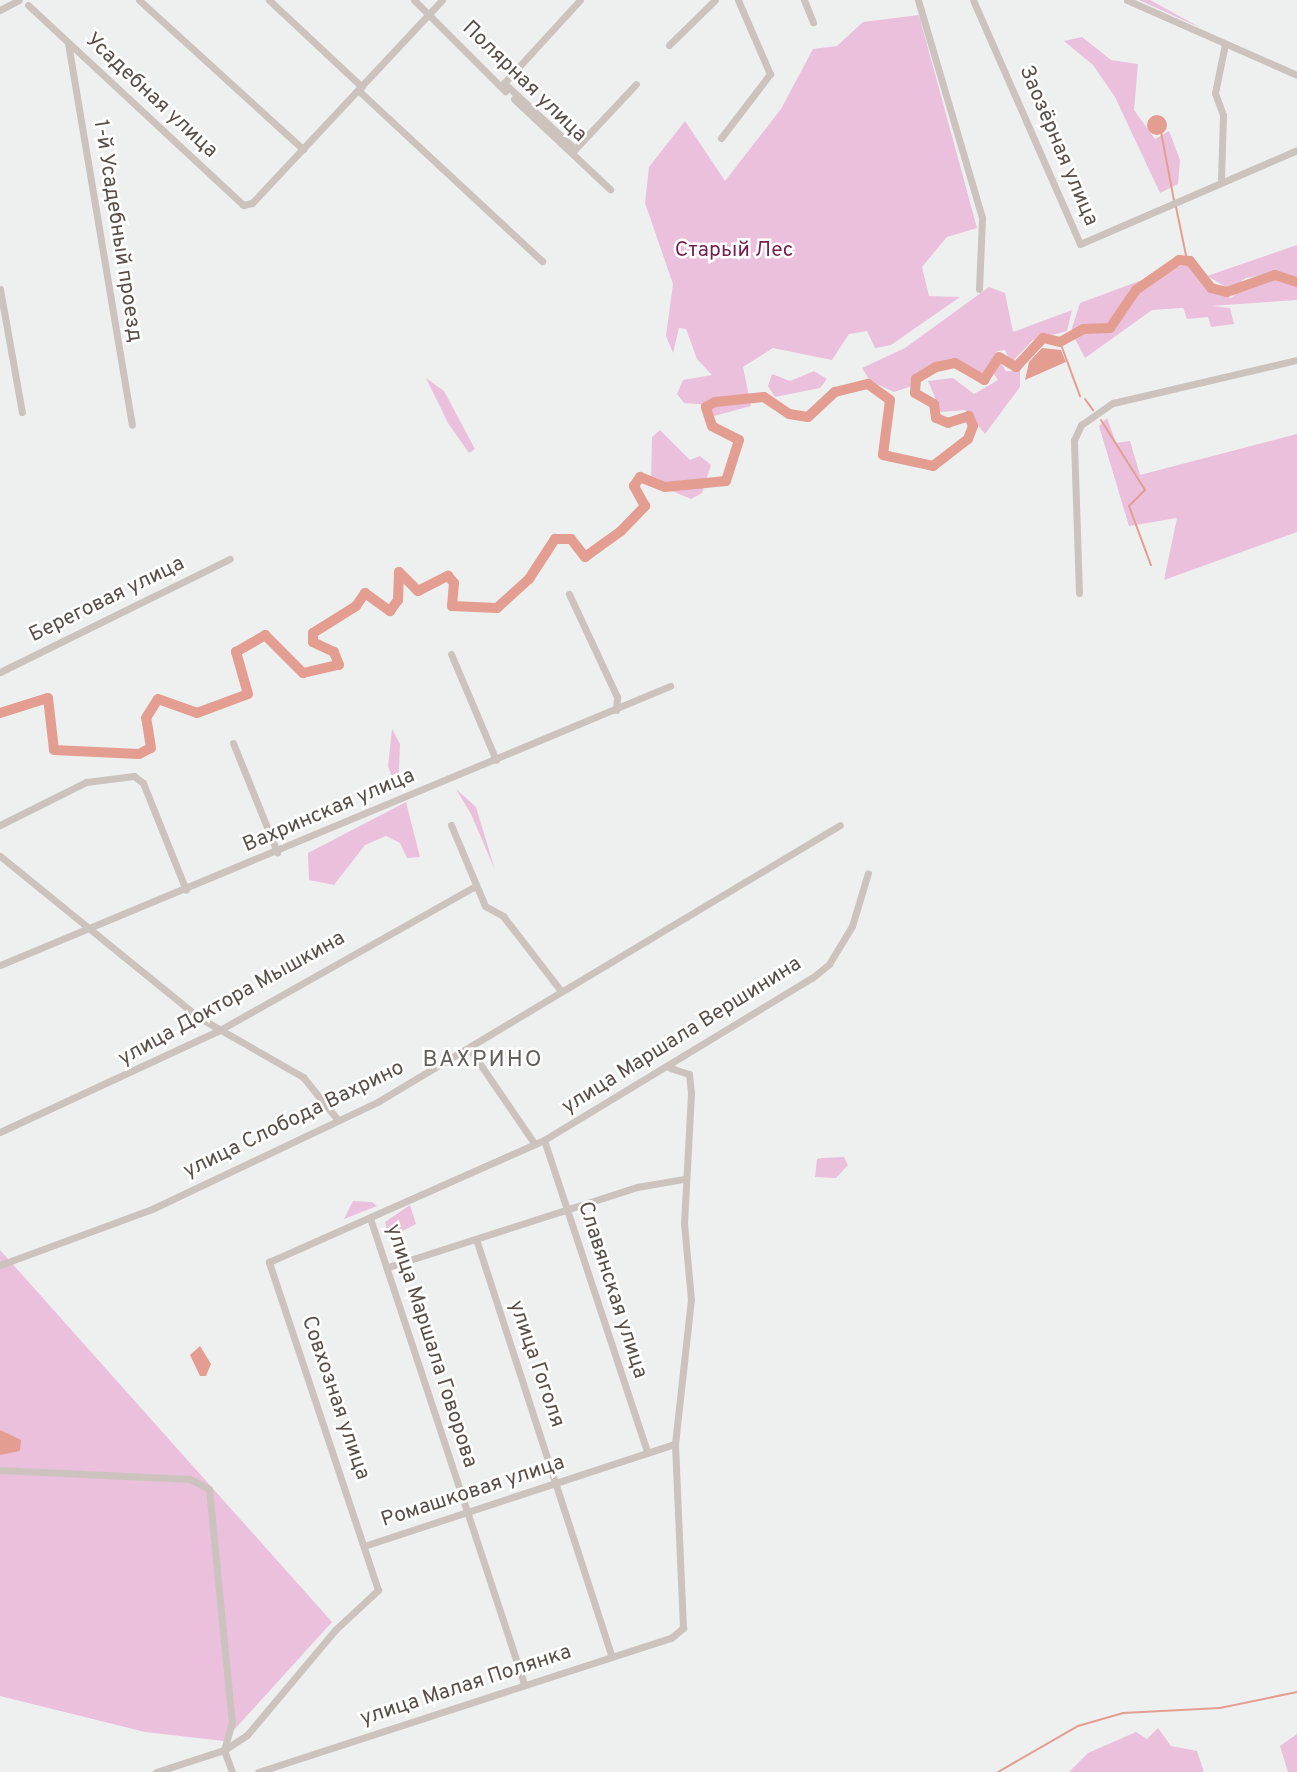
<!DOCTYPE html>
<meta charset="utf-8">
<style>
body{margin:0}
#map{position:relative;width:1297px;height:1772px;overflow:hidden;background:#eef0f0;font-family:Overpass,sans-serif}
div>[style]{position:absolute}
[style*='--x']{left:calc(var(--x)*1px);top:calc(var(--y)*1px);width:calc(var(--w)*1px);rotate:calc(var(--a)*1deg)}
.green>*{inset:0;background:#eac0dc}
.water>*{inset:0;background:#e39e91}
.round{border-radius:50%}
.stream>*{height:2px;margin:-1px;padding:0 1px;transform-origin:1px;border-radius:1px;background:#e39e91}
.river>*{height:10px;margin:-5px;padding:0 5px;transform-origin:5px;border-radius:5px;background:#e39e91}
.street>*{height:7px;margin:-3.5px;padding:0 3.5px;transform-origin:3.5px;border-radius:3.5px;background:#ccc3be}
span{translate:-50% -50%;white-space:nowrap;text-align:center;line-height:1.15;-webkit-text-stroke:5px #fff;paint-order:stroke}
.street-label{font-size:21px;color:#594f48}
.park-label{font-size:21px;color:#741f4e}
.neighbourhood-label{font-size:23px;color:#625f5b;letter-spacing:2px}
</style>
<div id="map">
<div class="green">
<div style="clip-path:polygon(1139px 0,1150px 0,1201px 28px)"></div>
<div style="clip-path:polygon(919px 15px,977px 228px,947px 237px,922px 267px,929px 296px,960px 297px,891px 345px,875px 348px,867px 331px,849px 334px,832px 360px,773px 348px,743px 367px,751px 406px,714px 416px,710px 405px,684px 403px,677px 394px,683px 380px,712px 375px,697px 359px,686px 329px,679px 328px,673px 353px,666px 336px,673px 284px,645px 203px,649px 167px,685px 121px,725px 181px,781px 109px,813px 49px,837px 46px,863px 22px)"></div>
<div style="clip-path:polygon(1082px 37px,1111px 60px,1138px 64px,1134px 110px,1155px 139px,1169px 131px,1180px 160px,1178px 184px,1160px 193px,1115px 97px,1093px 65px,1064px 41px)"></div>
<div style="clip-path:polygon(1297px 245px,1297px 279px,1279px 272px,1246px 278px,1230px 289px,1207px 276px)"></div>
<div style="clip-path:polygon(1188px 263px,1208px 290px,1231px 298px,1254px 279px,1286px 278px,1297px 285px,1297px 300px,1152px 310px,1085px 358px,1071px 331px,1080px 303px)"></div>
<div style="clip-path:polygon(989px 287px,1005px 293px,1013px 332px,1072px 310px,1067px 331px,1033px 340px,1011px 363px,1005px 350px,997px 351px,986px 373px,977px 375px,954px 358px,916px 373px,912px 386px,894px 392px,870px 381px,862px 368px,905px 348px)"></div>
<div style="clip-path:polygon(1205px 305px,1230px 308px,1234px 324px,1211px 327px,1208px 317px,1187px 319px,1183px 307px)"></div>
<div style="clip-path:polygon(1000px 362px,1006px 371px,1020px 371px,1020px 387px,985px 434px,965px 410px,941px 412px,928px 381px,953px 378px,974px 394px,998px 380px,993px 372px)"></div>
<div style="clip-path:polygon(814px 371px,827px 379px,820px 388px,775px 397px,768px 386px,772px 374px,790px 381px)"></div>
<div style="clip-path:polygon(426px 378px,444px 391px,475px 449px,469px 453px,448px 423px)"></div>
<div style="clip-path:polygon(1107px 418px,1116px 443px,1130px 441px,1140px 475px,1297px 434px,1297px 532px,1164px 580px,1177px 518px,1129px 526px,1099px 426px)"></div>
<div style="clip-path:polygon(660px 430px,690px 460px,700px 456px,711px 465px,702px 493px,691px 499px,651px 482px,652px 437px)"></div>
<div style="clip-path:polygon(392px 729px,400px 744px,398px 792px,388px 766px)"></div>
<div style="clip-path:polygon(456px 789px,476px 807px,495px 870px,471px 814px)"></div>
<div style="clip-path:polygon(406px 802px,420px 857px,407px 858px,400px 843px,386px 836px,365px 845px,334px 885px,309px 880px,308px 853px)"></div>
<div style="clip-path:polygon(822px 1158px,844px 1157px,848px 1165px,836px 1178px,815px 1177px,817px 1159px)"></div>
<div style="clip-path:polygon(353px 1201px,372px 1202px,377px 1206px,344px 1219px)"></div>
<div style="clip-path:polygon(410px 1205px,416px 1224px,389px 1238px,385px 1222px)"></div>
<div style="clip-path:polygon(0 1250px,332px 1622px,224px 1741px,145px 1732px,0 1696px)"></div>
<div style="clip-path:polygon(1158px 1728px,1171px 1746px,1197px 1751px,1204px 1772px,1069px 1772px,1088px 1753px,1136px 1732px,1147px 1739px)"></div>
<div style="clip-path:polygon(1297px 1734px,1297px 1772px,1288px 1772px,1280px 1746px)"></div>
</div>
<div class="water">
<div class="round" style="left:1147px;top:115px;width:20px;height:20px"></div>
<div style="clip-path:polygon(1042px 348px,1061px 350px,1066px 362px,1025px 380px,1029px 362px)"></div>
<div style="clip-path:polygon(200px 1346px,211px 1364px,206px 1376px,200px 1376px,190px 1355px)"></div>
<div style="clip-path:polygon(0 1430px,21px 1440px,20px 1451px,0 1455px)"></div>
</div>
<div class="stream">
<div style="--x:1161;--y:132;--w:69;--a:79.2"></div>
<div style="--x:1176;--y:207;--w:54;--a:78.3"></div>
<div style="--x:1060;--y:342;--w:58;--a:69.7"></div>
<div style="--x:1085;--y:399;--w:14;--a:54"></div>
<div style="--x:1101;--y:420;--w:83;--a:57.8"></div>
<div style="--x:1145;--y:490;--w:23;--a:135"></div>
<div style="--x:1129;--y:506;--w:63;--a:69.6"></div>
<div style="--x:998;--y:1772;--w:92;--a:-29.9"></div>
<div style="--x:1078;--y:1726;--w:47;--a:-16.1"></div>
<div style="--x:1123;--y:1713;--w:97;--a:-3"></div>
<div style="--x:1220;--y:1708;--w:79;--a:-11.7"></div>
</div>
<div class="river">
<div style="--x:0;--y:713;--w:50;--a:-17.4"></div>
<div style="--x:48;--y:698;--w:52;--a:83.4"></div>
<div style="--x:54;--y:750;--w:85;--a:2.7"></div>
<div style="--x:139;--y:754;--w:13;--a:-27"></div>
<div style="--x:151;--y:748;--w:30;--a:-99"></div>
<div style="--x:146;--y:718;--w:22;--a:-58"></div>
<div style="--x:158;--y:699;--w:41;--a:19.7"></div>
<div style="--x:197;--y:713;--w:54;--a:-20.4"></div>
<div style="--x:248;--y:694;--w:44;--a:-105.9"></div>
<div style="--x:236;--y:652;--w:34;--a:-30"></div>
<div style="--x:265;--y:635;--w:54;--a:45"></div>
<div style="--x:303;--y:673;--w:37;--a:-13"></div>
<div style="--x:339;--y:665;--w:14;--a:-111"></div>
<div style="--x:334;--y:652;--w:23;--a:-155"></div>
<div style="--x:313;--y:642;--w:9;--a:-90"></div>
<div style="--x:313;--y:633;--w:51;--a:-32.1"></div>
<div style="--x:356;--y:606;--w:16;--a:-55"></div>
<div style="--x:365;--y:593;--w:31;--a:36"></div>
<div style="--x:390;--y:611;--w:14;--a:-54"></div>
<div style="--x:398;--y:600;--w:28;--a:-88"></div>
<div style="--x:399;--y:572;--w:27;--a:45"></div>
<div style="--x:418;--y:591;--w:34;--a:-27"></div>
<div style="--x:448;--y:576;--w:9;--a:49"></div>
<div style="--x:454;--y:583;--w:23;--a:95"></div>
<div style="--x:452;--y:606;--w:45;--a:2.5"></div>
<div style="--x:497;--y:608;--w:43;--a:-42.2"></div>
<div style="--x:529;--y:579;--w:48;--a:-57"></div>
<div style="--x:555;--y:539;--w:16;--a:0"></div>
<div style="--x:571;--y:539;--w:23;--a:52"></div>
<div style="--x:585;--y:557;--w:44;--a:-35.8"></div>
<div style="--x:621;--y:531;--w:35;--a:-46"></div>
<div style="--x:645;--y:506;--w:23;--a:-119"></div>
<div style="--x:634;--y:486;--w:11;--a:-56"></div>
<div style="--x:640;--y:477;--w:27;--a:22"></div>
<div style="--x:665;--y:487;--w:61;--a:-5.6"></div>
<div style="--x:726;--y:481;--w:43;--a:-72.4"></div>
<div style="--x:739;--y:440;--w:30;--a:-153"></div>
<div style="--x:712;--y:426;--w:20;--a:-108"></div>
<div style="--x:706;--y:407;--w:10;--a:-29"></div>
<div style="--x:715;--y:402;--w:49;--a:-5.8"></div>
<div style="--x:764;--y:397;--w:30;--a:34"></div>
<div style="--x:789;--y:414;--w:19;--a:9"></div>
<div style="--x:808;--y:417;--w:37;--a:-43"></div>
<div style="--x:835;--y:392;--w:34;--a:-14"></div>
<div style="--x:868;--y:384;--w:27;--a:36"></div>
<div style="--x:890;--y:400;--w:55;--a:97.3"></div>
<div style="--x:883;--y:455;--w:51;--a:12.4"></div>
<div style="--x:933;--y:466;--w:44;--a:-37.6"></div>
<div style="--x:968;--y:439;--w:14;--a:-69"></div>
<div style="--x:973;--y:426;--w:11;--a:-112"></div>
<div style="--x:969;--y:416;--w:22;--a:162"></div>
<div style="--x:948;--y:423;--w:13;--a:-157"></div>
<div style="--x:936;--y:418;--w:14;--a:-98"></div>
<div style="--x:934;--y:404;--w:22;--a:-150"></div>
<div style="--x:915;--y:393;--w:14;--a:-86"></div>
<div style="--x:916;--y:379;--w:23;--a:-31"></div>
<div style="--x:936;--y:367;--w:19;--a:-12"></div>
<div style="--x:955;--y:363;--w:34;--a:30"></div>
<div style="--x:984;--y:380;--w:27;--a:-57"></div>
<div style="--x:999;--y:357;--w:20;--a:30"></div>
<div style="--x:1016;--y:367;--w:40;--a:-47"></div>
<div style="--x:1043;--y:338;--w:17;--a:13"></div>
<div style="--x:1060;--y:342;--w:26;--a:-29"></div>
<div style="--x:1083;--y:329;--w:27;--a:-2"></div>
<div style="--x:1110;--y:328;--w:46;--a:-55.6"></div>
<div style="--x:1136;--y:290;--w:52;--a:-34.9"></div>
<div style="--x:1179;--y:260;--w:11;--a:5"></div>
<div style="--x:1190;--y:261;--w:34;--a:52"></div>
<div style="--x:1211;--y:288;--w:16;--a:14"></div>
<div style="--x:1227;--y:292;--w:51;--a:-19.5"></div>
<div style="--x:1275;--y:275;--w:23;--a:18"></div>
</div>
<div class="street">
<div style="--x:139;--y:0;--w:222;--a:42.3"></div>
<div style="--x:269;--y:0;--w:127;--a:43.1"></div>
<div style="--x:414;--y:0;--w:129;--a:45"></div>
<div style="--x:580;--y:0;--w:113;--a:132.5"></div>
<div style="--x:504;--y:83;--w:97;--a:42.9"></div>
<div style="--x:575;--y:149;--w:89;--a:-46.8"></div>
<div style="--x:804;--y:0;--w:24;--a:68"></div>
<div style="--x:918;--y:0;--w:227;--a:73.6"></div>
<div style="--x:982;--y:218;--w:71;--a:92.4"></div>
<div style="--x:973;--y:0;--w:266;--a:66.3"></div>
<div style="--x:1080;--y:244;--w:236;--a:-23.4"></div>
<div style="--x:1127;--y:0;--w:186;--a:23.8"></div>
<div style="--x:28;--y:5;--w:294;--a:42.9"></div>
<div style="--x:243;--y:205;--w:9;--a:-13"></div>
<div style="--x:252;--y:203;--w:278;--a:-46.9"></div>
<div style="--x:0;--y:10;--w:21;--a:-28"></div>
<div style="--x:68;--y:43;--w:387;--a:80.5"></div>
<div style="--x:669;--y:45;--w:64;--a:-44.4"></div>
<div style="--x:359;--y:91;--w:250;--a:42.9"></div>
<div style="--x:514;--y:99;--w:132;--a:43.2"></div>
<div style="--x:721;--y:138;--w:81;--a:-52.6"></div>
<div style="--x:770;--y:74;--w:81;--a:-113.4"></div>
<div style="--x:1221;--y:179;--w:64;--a:-88.2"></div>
<div style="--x:1223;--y:115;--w:23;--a:-110"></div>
<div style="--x:1215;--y:93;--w:50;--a:-78.5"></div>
<div style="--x:0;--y:289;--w:125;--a:79.9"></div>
<div style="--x:1079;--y:593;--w:153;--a:-91.9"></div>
<div style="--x:1074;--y:440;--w:17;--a:-65"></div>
<div style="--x:1081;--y:425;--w:39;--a:-35"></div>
<div style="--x:1113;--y:403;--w:189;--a:-13.2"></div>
<div style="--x:569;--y:594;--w:114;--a:65"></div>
<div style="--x:617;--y:697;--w:13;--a:94"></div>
<div style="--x:451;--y:654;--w:115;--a:67"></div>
<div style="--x:0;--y:672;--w:256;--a:-26.2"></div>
<div style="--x:233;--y:743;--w:118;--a:68"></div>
<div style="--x:0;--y:825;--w:96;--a:-26.6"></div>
<div style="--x:86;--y:782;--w:48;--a:-7.1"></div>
<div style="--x:134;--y:776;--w:11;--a:38"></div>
<div style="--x:143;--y:783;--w:115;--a:68.1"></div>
<div style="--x:451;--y:825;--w:88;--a:67.2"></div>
<div style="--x:485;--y:906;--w:21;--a:29"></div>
<div style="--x:503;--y:916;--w:95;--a:52.3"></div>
<div style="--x:0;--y:856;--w:255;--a:39.1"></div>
<div style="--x:198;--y:1017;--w:121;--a:29.7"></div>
<div style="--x:303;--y:1077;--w:55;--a:50.9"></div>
<div style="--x:0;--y:965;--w:726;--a:-22.61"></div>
<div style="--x:469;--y:1048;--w:115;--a:55.6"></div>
<div style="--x:0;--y:1132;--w:240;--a:-24.9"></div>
<div style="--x:218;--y:1031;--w:295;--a:-29.4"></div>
<div style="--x:544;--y:1140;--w:328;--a:71.7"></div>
<div style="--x:370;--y:1218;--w:491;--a:71.7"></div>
<div style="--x:477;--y:1242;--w:436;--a:72"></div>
<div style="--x:0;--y:1265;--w:162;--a:-20.2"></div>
<div style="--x:152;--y:1209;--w:251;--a:-25.4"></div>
<div style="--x:379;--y:1101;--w:537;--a:-30.91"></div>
<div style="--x:388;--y:1267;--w:262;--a:-17.8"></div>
<div style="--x:637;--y:1187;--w:48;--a:-9.7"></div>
<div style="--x:0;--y:1470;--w:190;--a:2.7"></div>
<div style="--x:190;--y:1479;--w:21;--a:28"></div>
<div style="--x:209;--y:1489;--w:234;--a:84.4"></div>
<div style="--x:232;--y:1722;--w:29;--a:106"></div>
<div style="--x:224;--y:1750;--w:23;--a:70"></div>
<div style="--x:367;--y:1545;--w:324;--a:-18.2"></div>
<div style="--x:156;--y:1772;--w:71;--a:-17.9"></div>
<div style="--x:224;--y:1750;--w:27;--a:-33"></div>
<div style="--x:247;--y:1735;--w:137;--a:-50"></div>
<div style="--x:335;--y:1630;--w:59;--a:-42.9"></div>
<div style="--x:378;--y:1590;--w:346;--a:-108.4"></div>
<div style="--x:269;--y:1262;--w:301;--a:-23.9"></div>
<div style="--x:544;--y:1140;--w:313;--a:-31.2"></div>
<div style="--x:812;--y:978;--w:22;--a:-39"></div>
<div style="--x:829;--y:964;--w:44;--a:-58.8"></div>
<div style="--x:852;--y:926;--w:55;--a:-73.2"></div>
<div style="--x:258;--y:1772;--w:434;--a:-18"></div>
<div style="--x:671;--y:1638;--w:16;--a:-40"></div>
<div style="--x:683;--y:1628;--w:184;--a:-92.5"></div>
<div style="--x:675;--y:1444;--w:145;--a:-83.7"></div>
<div style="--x:691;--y:1300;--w:77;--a:-95.2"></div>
<div style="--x:684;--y:1223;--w:130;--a:-86.9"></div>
<div style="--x:691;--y:1093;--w:19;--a:-96"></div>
<div style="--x:689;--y:1074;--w:20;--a:-162"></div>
</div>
<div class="street-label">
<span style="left:524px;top:82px;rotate:44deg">Полярная улица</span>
<span style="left:151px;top:96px;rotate:43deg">Усадебная улица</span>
<span style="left:1058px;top:146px;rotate:67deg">Заозёрная улица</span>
<span style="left:117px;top:231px;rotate:81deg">1-й Усадебный проезд</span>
<span style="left:107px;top:600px;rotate:-26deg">Береговая улица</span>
<span style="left:329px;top:811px;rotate:-23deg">Вахринская улица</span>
<span style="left:232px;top:999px;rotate:-29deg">улица Доктора Мышкина</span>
<span style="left:682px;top:1036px;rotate:-32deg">улица Маршала Вершинина</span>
<span style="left:294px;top:1120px;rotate:-26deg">улица Слобода Вахрино</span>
<span style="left:612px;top:1290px;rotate:72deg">Славянская улица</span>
<span style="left:431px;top:1346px;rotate:72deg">улица Маршала Говорова</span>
<span style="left:536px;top:1364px;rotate:71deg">улица Гоголя</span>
<span style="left:335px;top:1398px;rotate:71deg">Совхозная улица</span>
<span style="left:473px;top:1492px;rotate:-18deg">Ромашковая улица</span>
<span style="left:466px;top:1686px;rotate:-18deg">улица Малая Полянка</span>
</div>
<div class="park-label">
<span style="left:734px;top:251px">Старый Лес</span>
</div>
<div class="neighbourhood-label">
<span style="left:483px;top:1061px">ВАХРИНО</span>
</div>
</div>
